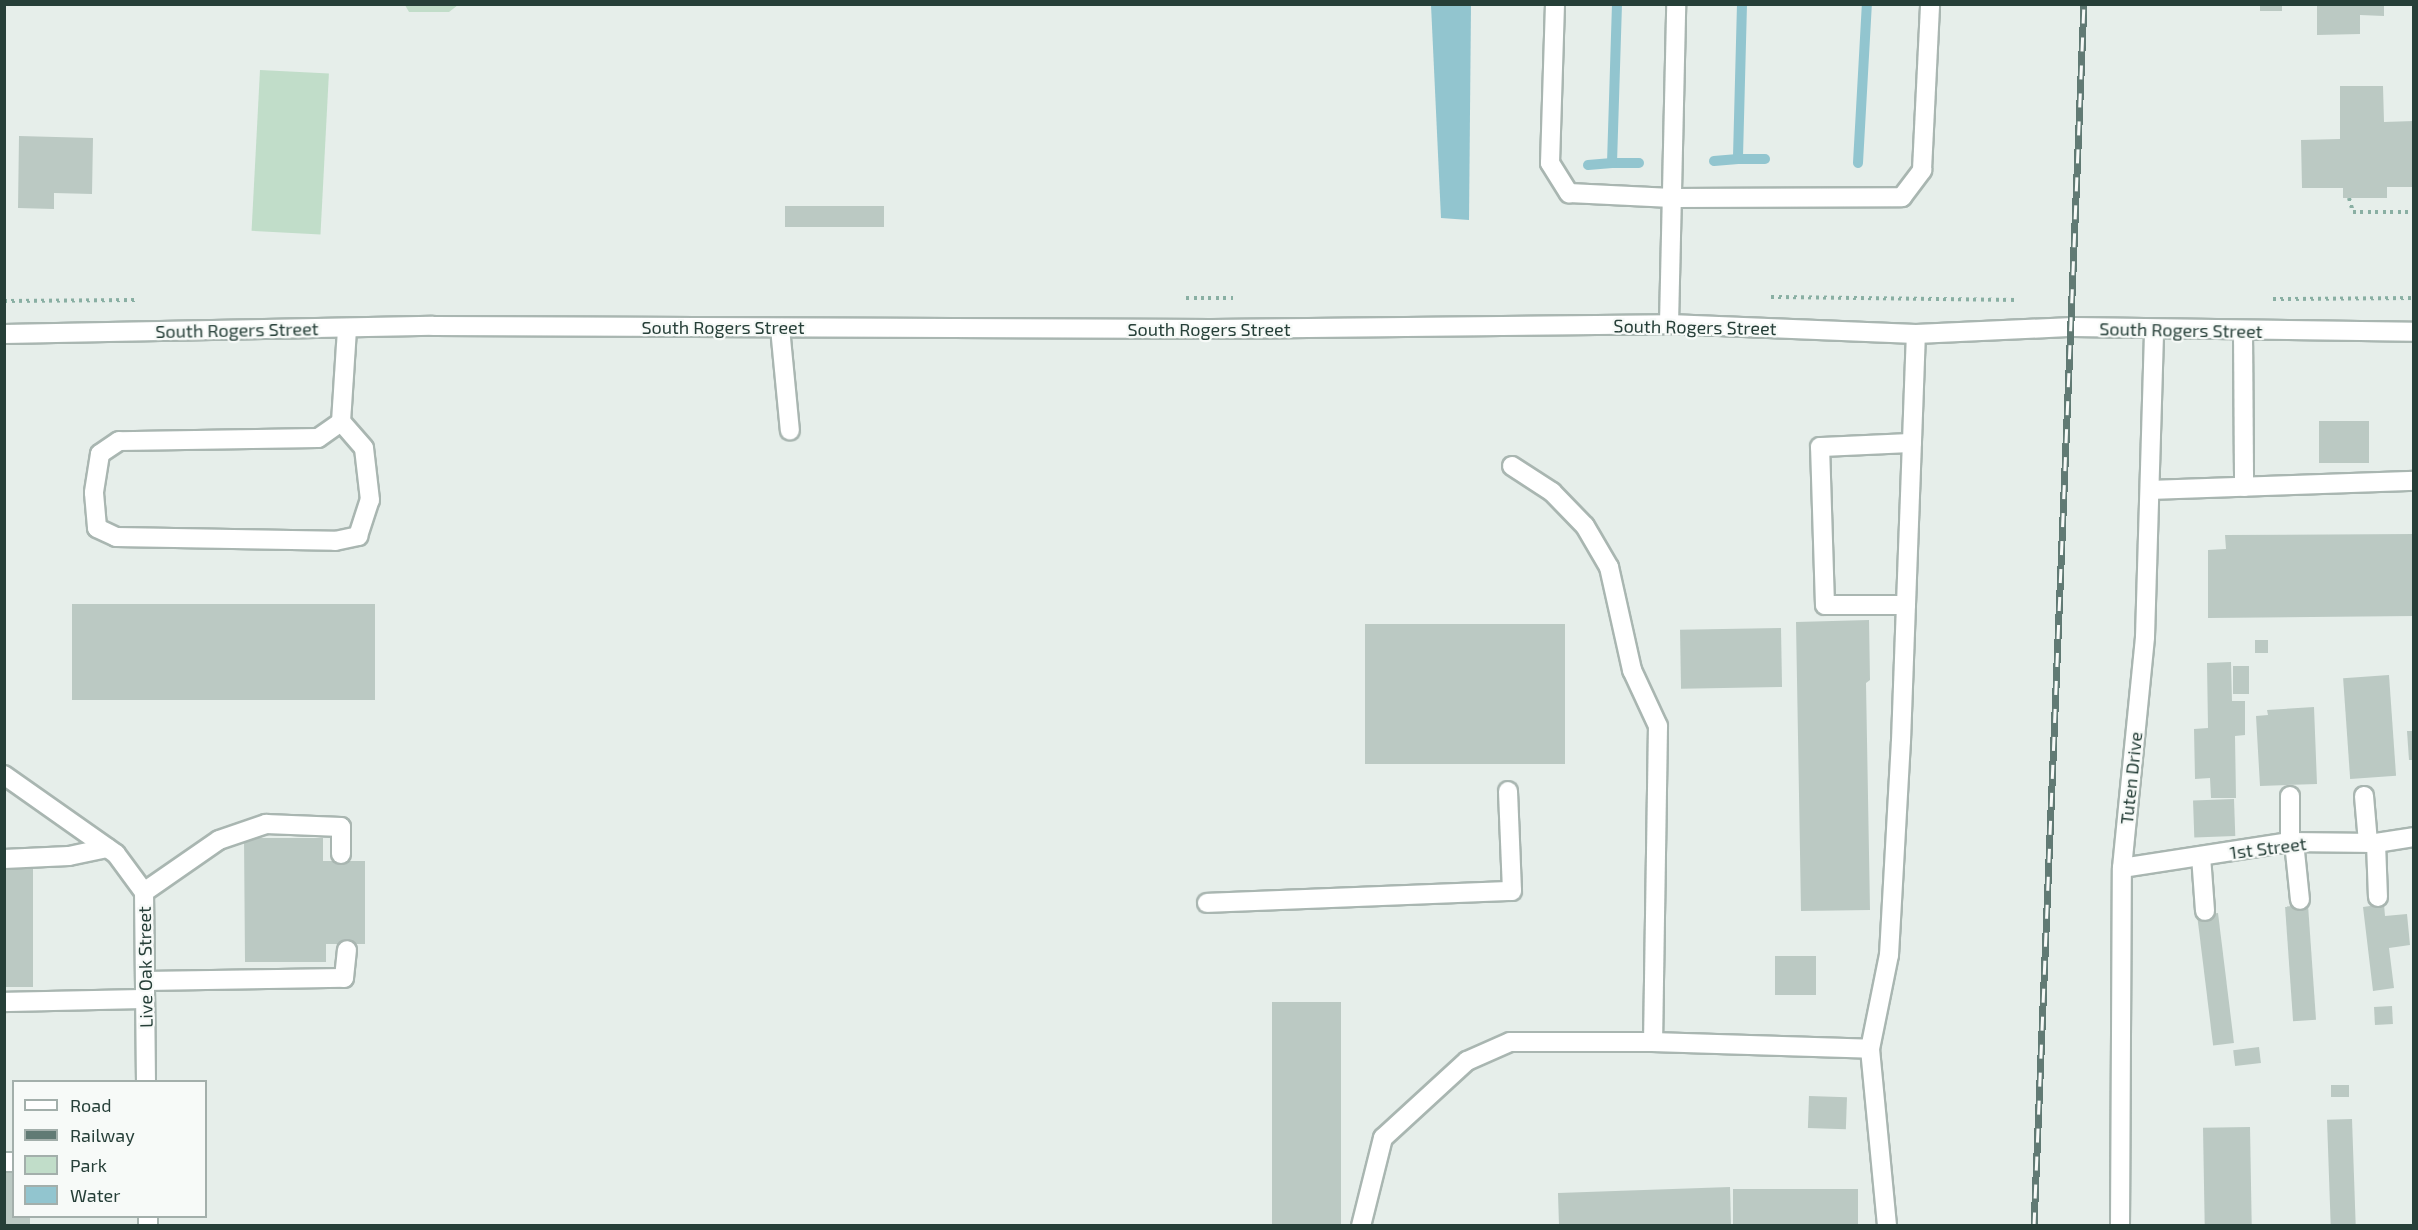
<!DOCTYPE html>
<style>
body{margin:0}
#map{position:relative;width:2418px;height:1230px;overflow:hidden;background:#e6eeea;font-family:"Exo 2",sans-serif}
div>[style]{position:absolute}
.green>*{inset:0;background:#c1ddc9;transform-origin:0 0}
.water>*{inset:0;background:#92c5cf}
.stream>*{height:10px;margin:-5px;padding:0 5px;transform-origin:5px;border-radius:5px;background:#92c5cf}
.building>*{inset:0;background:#bbc9c3;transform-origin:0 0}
.path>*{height:4px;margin-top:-2px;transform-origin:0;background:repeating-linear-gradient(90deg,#89afa3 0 3px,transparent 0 7.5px)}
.roads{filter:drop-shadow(2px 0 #a9b6b1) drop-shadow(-2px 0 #a9b6b1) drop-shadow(0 2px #a9b6b1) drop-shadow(0 -2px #a9b6b1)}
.lane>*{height:18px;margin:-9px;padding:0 9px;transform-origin:9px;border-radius:9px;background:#fff}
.street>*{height:18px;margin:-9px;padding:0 9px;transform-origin:9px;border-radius:9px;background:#fff}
.secondary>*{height:18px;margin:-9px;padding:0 9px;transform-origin:9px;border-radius:9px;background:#fff}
.rail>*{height:7px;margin-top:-3.5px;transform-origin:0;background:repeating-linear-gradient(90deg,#f7faf8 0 14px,#617a74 0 28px);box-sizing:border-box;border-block:2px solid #617a74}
span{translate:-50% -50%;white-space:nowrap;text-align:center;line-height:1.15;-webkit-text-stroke:4.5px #f7faf8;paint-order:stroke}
.street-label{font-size:18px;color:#263f38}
.frame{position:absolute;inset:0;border:6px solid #263f38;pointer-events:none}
.legend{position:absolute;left:12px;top:1080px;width:195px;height:138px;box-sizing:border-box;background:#f7faf8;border:2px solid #a3afab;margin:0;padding:8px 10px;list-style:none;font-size:18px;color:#263f38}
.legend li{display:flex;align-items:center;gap:12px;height:30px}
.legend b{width:30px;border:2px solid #a3afab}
</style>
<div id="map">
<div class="green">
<div style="clip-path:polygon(405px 5px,458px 5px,449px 12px,409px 12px)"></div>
<div style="left:260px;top:70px;width:69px;height:161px;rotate:3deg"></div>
</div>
<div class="water">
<div style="clip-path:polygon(1431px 5px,1471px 5px,1469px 220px,1441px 218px)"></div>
</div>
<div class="stream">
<div style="left:1617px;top:4px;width:159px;rotate:91.8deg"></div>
<div style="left:1612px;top:163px;width:27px"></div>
<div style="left:1742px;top:4px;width:155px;rotate:91.5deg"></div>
<div style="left:1738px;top:159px;width:27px"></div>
<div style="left:1714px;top:161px;width:24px;rotate:-5deg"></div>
<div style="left:1858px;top:163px;width:159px;rotate:-86.8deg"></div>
<div style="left:1588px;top:165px;width:24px;rotate:-5deg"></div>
</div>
<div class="building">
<div style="clip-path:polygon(2317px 4px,2384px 4px,2384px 16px,2360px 15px,2360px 34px,2317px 35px)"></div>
<div style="left:2260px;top:5px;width:22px;height:6px"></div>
<div style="clip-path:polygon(2340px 86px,2383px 86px,2384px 122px,2414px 121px,2414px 187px,2387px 187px,2387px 198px,2343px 198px,2343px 188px,2302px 188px,2301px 140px,2340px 139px)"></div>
<div style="clip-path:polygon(19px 136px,93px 138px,92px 194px,54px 193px,54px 209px,18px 208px)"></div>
<div style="left:785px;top:206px;width:99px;height:21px"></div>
<div style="left:2319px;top:421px;width:50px;height:42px"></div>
<div style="clip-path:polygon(2414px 534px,2414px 616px,2208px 618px,2208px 550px,2226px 549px,2225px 535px)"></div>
<div style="left:72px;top:604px;width:303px;height:96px"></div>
<div style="clip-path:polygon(1869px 620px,1870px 680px,1866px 683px,1870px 910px,1801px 911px,1796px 622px)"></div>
<div style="left:1565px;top:624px;width:140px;height:200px;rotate:90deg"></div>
<div style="left:1781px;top:628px;width:59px;height:101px;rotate:89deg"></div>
<div style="left:2255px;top:640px;width:13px;height:13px"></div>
<div style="clip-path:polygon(2231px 662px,2232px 701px,2245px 701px,2245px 735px,2235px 736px,2236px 798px,2211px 798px,2210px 778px,2195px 779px,2194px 729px,2208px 728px,2207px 663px)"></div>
<div style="left:2233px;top:666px;width:16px;height:28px"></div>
<div style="left:2389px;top:675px;width:101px;height:46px;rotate:86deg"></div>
<div style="clip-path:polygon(2314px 707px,2317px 784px,2260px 786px,2256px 716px,2268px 715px,2267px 710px)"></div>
<div style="clip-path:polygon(2407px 731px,2414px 731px,2414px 760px,2409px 760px)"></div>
<div style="left:2234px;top:799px;width:37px;height:41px;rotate:88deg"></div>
<div style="clip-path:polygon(244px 838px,323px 838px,323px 861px,365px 861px,365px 944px,326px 944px,326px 962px,245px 962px)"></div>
<div style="left:4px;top:862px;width:29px;height:125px"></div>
<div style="clip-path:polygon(2384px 904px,2385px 916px,2407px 914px,2410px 945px,2389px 948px,2394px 988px,2373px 991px,2363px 907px)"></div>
<div style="left:2308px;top:905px;width:115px;height:23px;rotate:86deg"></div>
<div style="left:2218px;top:913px;width:131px;height:21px;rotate:83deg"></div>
<div style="left:1775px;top:956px;width:41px;height:39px"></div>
<div style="left:1272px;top:1002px;width:69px;height:224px"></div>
<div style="left:2392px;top:1006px;width:18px;height:18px;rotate:87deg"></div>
<div style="left:2259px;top:1047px;width:16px;height:26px;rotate:83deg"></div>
<div style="left:2331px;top:1085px;width:18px;height:12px"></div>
<div style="left:1809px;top:1096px;width:38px;height:32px;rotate:2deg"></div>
<div style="left:2352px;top:1119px;width:107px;height:25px;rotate:88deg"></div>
<div style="left:2250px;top:1127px;width:99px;height:47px;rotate:89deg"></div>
<div style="clip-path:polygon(4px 1169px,14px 1169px,14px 1216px,30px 1216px,30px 1226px,4px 1226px)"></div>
<div style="clip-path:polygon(1730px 1187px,1731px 1226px,1559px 1226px,1558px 1193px)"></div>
<div style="left:1733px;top:1189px;width:125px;height:37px"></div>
</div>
<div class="path">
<div style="left:2349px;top:198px;width:15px;rotate:74deg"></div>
<div style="left:2353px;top:212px;width:61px"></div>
<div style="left:1771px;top:297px;width:247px;rotate:0.7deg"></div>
<div style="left:1186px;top:298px;width:47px"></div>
<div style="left:2273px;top:299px;width:141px;rotate:-0.4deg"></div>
<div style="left:4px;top:301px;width:131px;rotate:-0.4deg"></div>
</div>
<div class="roads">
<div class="lane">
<div style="left:1555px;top:4px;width:159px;rotate:91.8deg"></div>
<div style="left:1550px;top:163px;width:36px;rotate:58deg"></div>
<div style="left:1569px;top:193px;width:103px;rotate:2.8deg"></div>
<div style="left:1672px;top:198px;width:230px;rotate:-0.2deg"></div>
<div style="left:1902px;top:197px;width:34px;rotate:-53deg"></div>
<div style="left:1922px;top:170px;width:166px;rotate:-87.2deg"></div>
<div style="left:1669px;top:324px;width:320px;rotate:-88.7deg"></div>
<div style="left:780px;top:328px;width:103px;rotate:84.5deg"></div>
<div style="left:2243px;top:331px;width:156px;rotate:89.6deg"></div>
<div style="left:341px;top:422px;width:28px;rotate:145deg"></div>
<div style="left:318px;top:438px;width:199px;rotate:179.1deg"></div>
<div style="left:119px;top:441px;width:23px;rotate:146deg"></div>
<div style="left:100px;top:454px;width:39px;rotate:99deg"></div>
<div style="left:94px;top:493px;width:35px;rotate:85deg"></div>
<div style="left:97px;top:528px;width:21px;rotate:25deg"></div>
<div style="left:116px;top:537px;width:219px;rotate:1deg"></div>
<div style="left:335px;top:541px;width:24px;rotate:-12deg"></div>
<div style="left:358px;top:536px;width:38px;rotate:-72deg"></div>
<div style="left:370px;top:500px;width:52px;rotate:-96.6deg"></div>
<div style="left:364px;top:448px;width:35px;rotate:-131deg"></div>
<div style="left:341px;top:422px;width:94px;rotate:-86.3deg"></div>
<div style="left:1512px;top:466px;width:48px;rotate:33deg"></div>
<div style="left:1552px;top:492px;width:47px;rotate:45.9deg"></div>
<div style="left:1585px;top:526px;width:48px;rotate:59.7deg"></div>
<div style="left:1609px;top:567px;width:106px;rotate:77.4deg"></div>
<div style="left:1632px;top:670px;width:62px;rotate:65.1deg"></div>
<div style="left:1658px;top:726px;width:316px;rotate:90.9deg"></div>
<div style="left:1653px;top:1042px;width:217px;rotate:1.8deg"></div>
<div style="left:1870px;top:1049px;width:96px;rotate:-78.6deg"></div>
<div style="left:1889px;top:955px;width:214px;rotate:-86.8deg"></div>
<div style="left:1901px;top:741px;width:407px;rotate:-87.9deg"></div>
<div style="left:2151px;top:490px;width:263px;rotate:-2deg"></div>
<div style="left:1906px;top:605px;width:81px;rotate:180deg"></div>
<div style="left:1825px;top:605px;width:158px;rotate:-91.8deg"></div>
<div style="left:1820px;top:447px;width:92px;rotate:-2.5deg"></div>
<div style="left:2364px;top:796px;width:47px;rotate:85.1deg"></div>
<div style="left:2290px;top:842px;width:46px;rotate:-90deg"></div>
<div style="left:2294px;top:842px;width:58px;rotate:84.1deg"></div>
<div style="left:2376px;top:843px;width:54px;rotate:87.9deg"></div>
<div style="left:2201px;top:856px;width:55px;rotate:85.8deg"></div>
<div style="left:4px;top:859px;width:65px;rotate:-2.6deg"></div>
<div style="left:69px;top:856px;width:39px;rotate:-12deg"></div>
<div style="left:144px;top:892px;width:91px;rotate:-34.7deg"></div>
<div style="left:219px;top:840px;width:50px;rotate:-18.8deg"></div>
<div style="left:266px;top:824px;width:75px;rotate:2.3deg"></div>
<div style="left:341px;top:827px;width:27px;rotate:90deg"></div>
<div style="left:1207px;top:903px;width:305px;rotate:-2.3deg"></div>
<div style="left:1512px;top:891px;width:100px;rotate:-92.3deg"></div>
<div style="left:145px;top:981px;width:199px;rotate:-0.9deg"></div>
<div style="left:344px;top:978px;width:28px;rotate:-84deg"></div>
<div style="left:4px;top:1002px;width:141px;rotate:-1.2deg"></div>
<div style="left:1870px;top:1049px;width:178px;rotate:84.5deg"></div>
<div style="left:4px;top:1162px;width:10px"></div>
<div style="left:1361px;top:1226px;width:91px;rotate:-76deg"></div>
<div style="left:1383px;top:1138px;width:114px;rotate:-42.5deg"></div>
<div style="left:1467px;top:1061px;width:47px;rotate:-23.8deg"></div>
<div style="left:1510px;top:1042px;width:143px"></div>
</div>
<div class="street">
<div style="left:4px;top:775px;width:137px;rotate:35.2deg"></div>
<div style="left:116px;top:854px;width:47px;rotate:53.6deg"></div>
<div style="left:144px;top:892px;width:190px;rotate:89.4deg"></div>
<div style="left:2122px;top:868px;width:170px;rotate:-8.8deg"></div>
<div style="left:2290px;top:842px;width:86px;rotate:0.7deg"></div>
<div style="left:2376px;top:843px;width:38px;rotate:-9deg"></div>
<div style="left:148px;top:1216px;width:10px;rotate:90deg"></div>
<div style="left:2120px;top:1226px;width:358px;rotate:-89.7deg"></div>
<div style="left:2122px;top:868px;width:232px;rotate:-84.3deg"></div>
<div style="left:2145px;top:637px;width:306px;rotate:-88.3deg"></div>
</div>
<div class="secondary">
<div style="left:4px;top:334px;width:429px;rotate:-1.1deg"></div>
<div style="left:433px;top:326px;width:779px;rotate:0.22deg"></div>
<div style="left:1212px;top:329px;width:457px;rotate:-0.6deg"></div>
<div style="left:1669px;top:324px;width:247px;rotate:2.3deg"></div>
<div style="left:1916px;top:334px;width:157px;rotate:-2.6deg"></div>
<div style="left:2073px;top:327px;width:341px;rotate:0.8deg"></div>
</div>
</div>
<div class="rail">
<div style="left:2034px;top:1226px;width:1223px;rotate:-87.66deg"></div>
</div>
<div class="street-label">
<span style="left:723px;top:327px">South Rogers Street</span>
<span style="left:1695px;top:327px;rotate:1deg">South Rogers Street</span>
<span style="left:1209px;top:329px">South Rogers Street</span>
<span style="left:237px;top:330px;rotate:-1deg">South Rogers Street</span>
<span style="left:2181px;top:330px;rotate:1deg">South Rogers Street</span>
<span style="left:2131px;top:778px;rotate:-84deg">Tuten Drive</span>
<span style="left:2268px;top:848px;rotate:-7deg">1st Street</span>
<span style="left:145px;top:967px;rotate:-91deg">Live Oak Street</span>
</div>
<div class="frame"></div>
<ul class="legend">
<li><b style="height:8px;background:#fff"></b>Road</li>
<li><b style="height:8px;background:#617a74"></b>Railway</li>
<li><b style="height:16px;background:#c1ddc9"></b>Park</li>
<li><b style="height:16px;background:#92c5cf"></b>Water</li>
</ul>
</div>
